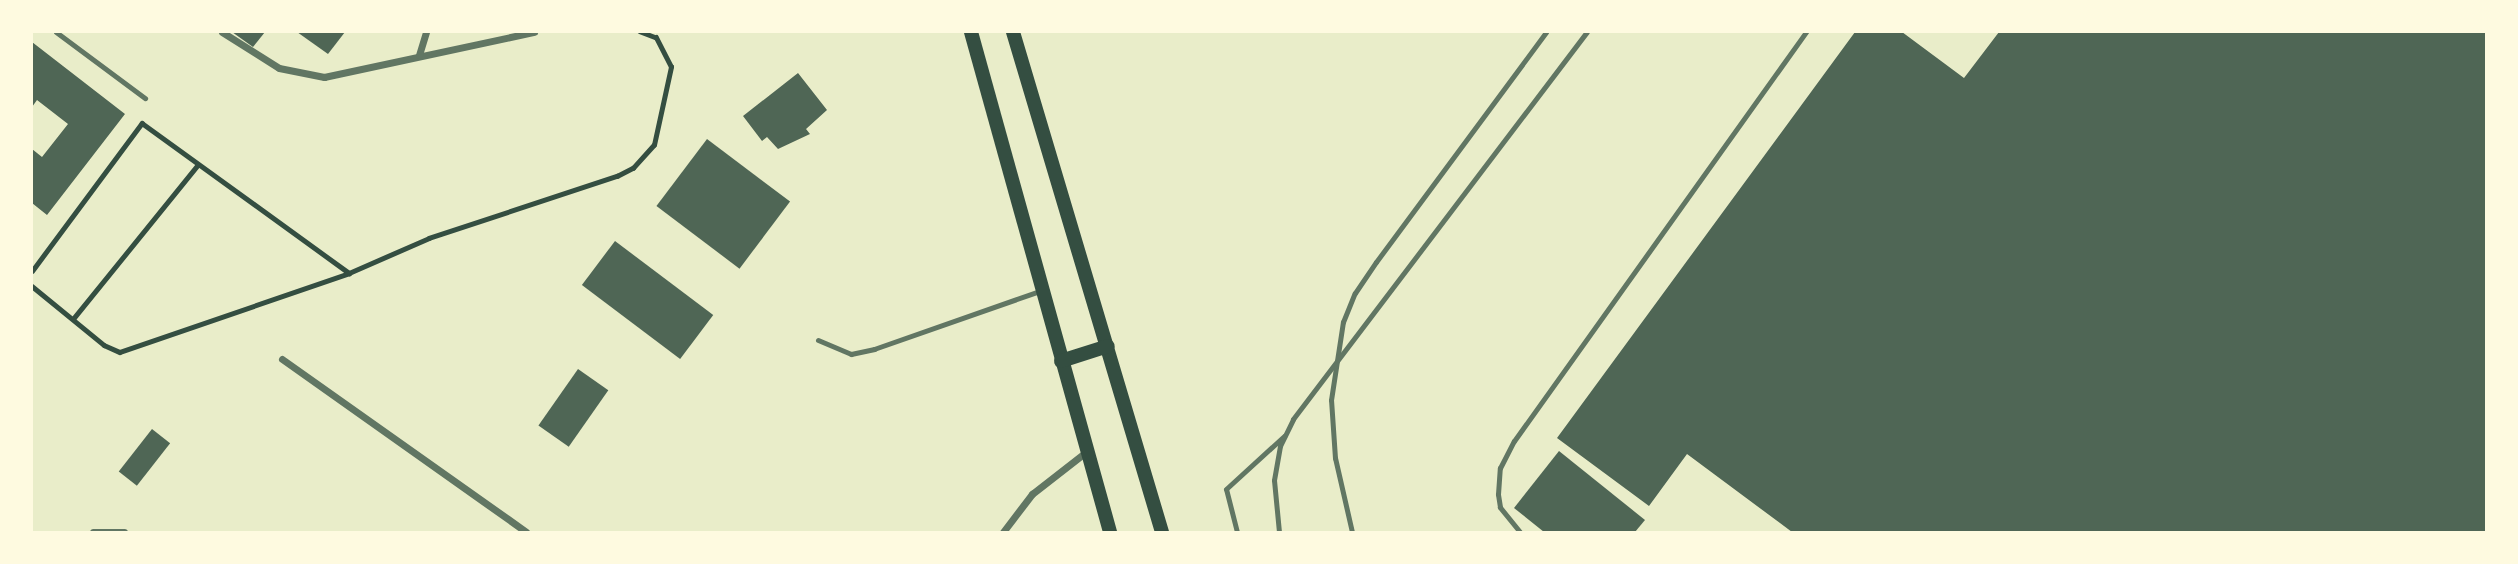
<!DOCTYPE html>
<style>
body{margin:0}
#map{position:relative;width:2518px;height:564px;overflow:hidden;background:#e9edc9;font-family:Ubuntu,sans-serif}
div>[style]{position:absolute}
.building>*{inset:0;background:#4f6655;transform-origin:0 0}
.path>*{height:4.5px;margin:-2.25px;padding:0 2.25px;transform-origin:2.25px;border-radius:2.25px;background:#344e41}
.service>*{height:5px;margin:-2.5px;padding:0 2.5px;transform-origin:2.5px;border-radius:2.5px;background:#617663}
.minor>*{height:7px;margin:-3.5px;padding:0 3.5px;transform-origin:3.5px;border-radius:3.5px;background:#617663}
.secondary>*{height:14px;margin:-7px;padding:0 7px;transform-origin:7px;border-radius:7px;background:#344e41}
span{translate:-50% -50%;white-space:nowrap;text-align:center;line-height:1.15;-webkit-text-stroke:5px #fefae0;paint-order:stroke}
.frame{position:absolute;inset:0;border:33px solid #fefae0;pointer-events:none}
</style>
<div id="map">
<div class="building">
<div style="clip-path:polygon(232px 32px,265px 32px,253px 47px)"></div>
<div style="clip-path:polygon(297px 32px,345px 32px,328px 54px)"></div>
<div style="clip-path:polygon(1855px 32px,1902px 32px,1964px 78px,1999px 32px,2486px 32px,2486px 532px,1792px 532px,1687px 454px,1649px 506px,1557px 438px)"></div>
<div style="clip-path:polygon(32px 42px,125px 114px,47px 215px,32px 203px,32px 149px,42px 157px,68px 124px,37px 100px,32px 107px)"></div>
<div style="clip-path:polygon(798px 73px,827px 110px,806px 129px,810px 134px,778px 149px,767px 137px,762px 141px,743px 116px)"></div>
<div style="left:707px;top:139px;width:104px;height:84px;rotate:37deg"></div>
<div style="left:615px;top:241px;width:123px;height:55px;rotate:37deg"></div>
<div style="left:578px;top:369px;width:37px;height:69px;rotate:35deg"></div>
<div style="left:152px;top:429px;width:23px;height:54px;rotate:38deg"></div>
<div style="clip-path:polygon(1559px 451px,1645px 520px,1635px 532px,1544px 532px,1514px 508px)"></div>
</div>
<div class="path">
<div style="left:32px;top:271px;width:184px;rotate:-53.4deg"></div>
<div style="left:142px;top:123px;width:256px;rotate:35.9deg"></div>
<div style="left:32px;top:286px;width:93px;rotate:39.3deg"></div>
<div style="left:104px;top:345px;width:17px;rotate:24deg"></div>
<div style="left:120px;top:352px;width:242px;rotate:-19deg"></div>
<div style="left:349px;top:273px;width:87px;rotate:-23.6deg"></div>
<div style="left:429px;top:238px;width:198px;rotate:-18.3deg"></div>
<div style="left:617px;top:176px;width:18px;rotate:-27deg"></div>
<div style="left:633px;top:168px;width:31px;rotate:-48deg"></div>
<div style="left:654px;top:145px;width:80px;rotate:-77.7deg"></div>
<div style="left:671px;top:67px;width:33px;rotate:-117deg"></div>
<div style="left:656px;top:38px;width:17px;rotate:-159deg"></div>
<div style="left:73px;top:319px;width:197px;rotate:-51deg"></div>
</div>
<div class="service">
<div style="left:56px;top:32px;width:111px;rotate:36.6deg"></div>
<div style="left:818px;top:340px;width:36px;rotate:23deg"></div>
<div style="left:851px;top:354px;width:24px;rotate:-12deg"></div>
<div style="left:874px;top:349px;width:176px;rotate:-19.3deg"></div>
<div style="left:1237px;top:532px;width:44px;rotate:-104.3deg"></div>
<div style="left:1226px;top:489px;width:79px;rotate:-42.4deg"></div>
<div style="left:1279px;top:532px;width:52px;rotate:-95.5deg"></div>
<div style="left:1274px;top:480px;width:35px;rotate:-80deg"></div>
<div style="left:1280px;top:446px;width:30px;rotate:-64deg"></div>
<div style="left:1293px;top:419px;width:486px;rotate:-52.8deg"></div>
<div style="left:1352px;top:532px;width:76px;rotate:-102.9deg"></div>
<div style="left:1335px;top:458px;width:58px;rotate:-93.9deg"></div>
<div style="left:1331px;top:400px;width:79px;rotate:-81.3deg"></div>
<div style="left:1343px;top:322px;width:31px;rotate:-68deg"></div>
<div style="left:1355px;top:293px;width:37px;rotate:-56deg"></div>
<div style="left:1376px;top:262px;width:286px;rotate:-53.5deg"></div>
<div style="left:1520px;top:532px;width:32px;rotate:-129deg"></div>
<div style="left:1500px;top:507px;width:13px;rotate:-99deg"></div>
<div style="left:1498px;top:494px;width:26px;rotate:-86deg"></div>
<div style="left:1500px;top:468px;width:30px;rotate:-63deg"></div>
<div style="left:1514px;top:441px;width:503px;rotate:-54.48deg"></div>
</div>
<div class="minor">
<div style="left:222px;top:32px;width:67px;rotate:32.3deg"></div>
<div style="left:279px;top:68px;width:46px;rotate:11.3deg"></div>
<div style="left:324px;top:77px;width:215px;rotate:-12.1deg"></div>
<div style="left:419px;top:55px;width:24px;rotate:-73deg"></div>
<div style="left:282px;top:359px;width:299px;rotate:35.3deg"></div>
<div style="left:93px;top:532px;width:31px"></div>
<div style="left:1003px;top:532px;width:48px;rotate:-52.7deg"></div>
<div style="left:1032px;top:494px;width:70px;rotate:-38deg"></div>
</div>
<div class="secondary">
<div style="left:971px;top:32px;width:519px;rotate:74.46deg"></div>
<div style="left:1013px;top:32px;width:522px;rotate:73.41deg"></div>
<div style="left:1061px;top:361px;width:49px;rotate:-17.7deg"></div>
</div>
<div class="frame"></div>
</div>
